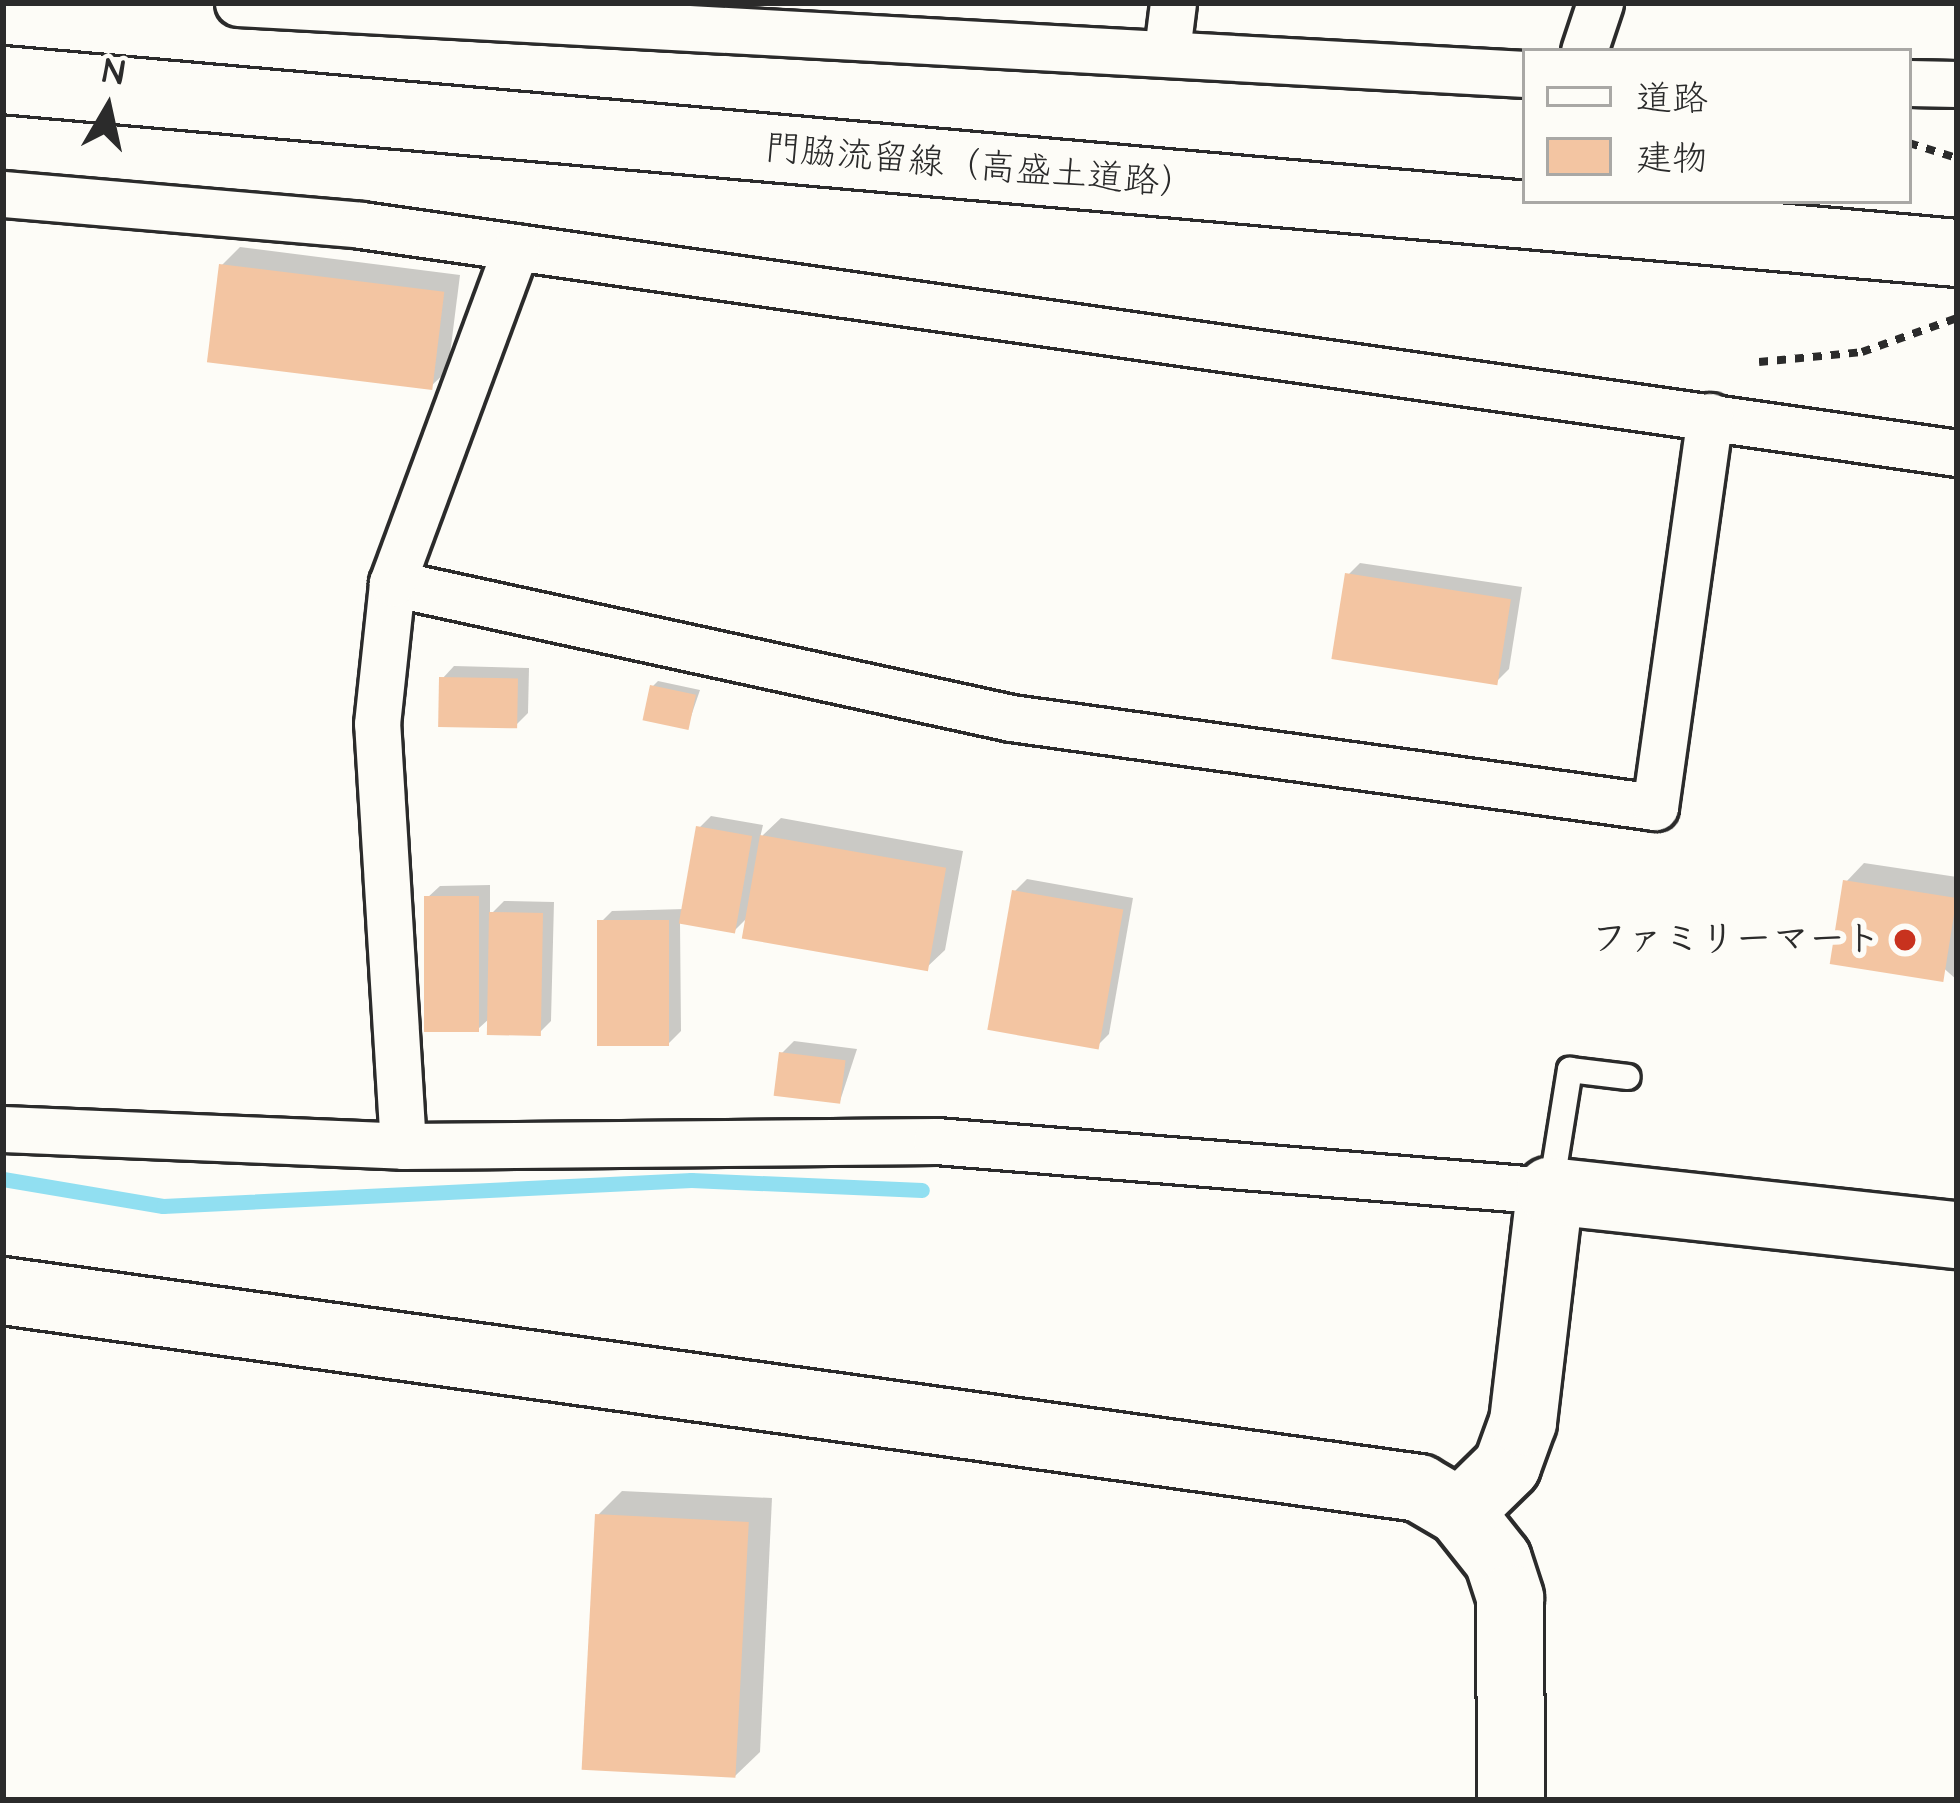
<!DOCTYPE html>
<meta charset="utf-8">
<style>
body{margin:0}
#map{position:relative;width:1960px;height:1803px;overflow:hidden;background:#fdfcf7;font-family:"Architects Daughter","Klee One",sans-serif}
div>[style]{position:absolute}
.shadow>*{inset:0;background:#0003}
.stream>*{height:15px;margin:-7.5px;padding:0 7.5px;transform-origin:7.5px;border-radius:7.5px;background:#91dff1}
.building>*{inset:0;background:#f3c5a2;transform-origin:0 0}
.path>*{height:8px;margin-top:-4px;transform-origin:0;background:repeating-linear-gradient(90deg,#2b2b2b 0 9px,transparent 0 18px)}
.roads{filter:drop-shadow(3px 0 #2b2b2b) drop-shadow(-3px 0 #2b2b2b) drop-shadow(0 3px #2b2b2b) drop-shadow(0 -3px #2b2b2b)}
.lane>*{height:24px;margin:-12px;padding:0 12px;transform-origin:12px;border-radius:12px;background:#fdfcf7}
.street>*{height:45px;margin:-22.5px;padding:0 22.5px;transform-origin:22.5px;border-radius:22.5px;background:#fdfcf7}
.secondary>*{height:66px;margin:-33px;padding:0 33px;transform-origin:33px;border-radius:33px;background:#fdfcf7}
.dots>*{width:33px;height:33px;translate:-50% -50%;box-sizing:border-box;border:6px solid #fdfcf7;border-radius:50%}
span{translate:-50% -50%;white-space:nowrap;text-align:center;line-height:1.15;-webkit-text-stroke:12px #fdfcf7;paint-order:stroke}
.street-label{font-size:36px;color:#2b2b2b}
.poi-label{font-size:36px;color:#2b2b2b;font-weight:700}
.right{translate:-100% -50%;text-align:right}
.frame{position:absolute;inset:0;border:6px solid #2b2b2b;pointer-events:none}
.legend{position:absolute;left:1522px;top:48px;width:390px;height:156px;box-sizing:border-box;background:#fdfcf7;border:3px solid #a9a8a5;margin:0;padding:15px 21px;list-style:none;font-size:36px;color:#2b2b2b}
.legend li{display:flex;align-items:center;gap:24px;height:60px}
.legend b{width:60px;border:3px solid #a9a8a5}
.north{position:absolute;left:48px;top:48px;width:120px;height:120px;-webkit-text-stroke:9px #fdfcf7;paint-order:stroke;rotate:9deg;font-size:33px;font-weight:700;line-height:48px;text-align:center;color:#2b2b2b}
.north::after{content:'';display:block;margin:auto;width:42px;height:54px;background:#2b2b2b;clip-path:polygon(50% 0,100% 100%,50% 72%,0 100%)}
</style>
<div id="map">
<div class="shadow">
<div style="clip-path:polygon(240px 247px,460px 275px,448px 370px,429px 388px,222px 265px)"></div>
<div style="clip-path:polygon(1360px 563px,1522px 587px,1509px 669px,1497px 681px,1348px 575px)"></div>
<div style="clip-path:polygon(454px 666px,529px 668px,528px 713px,516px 725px,442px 679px)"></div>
<div style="clip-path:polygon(658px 681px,700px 690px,687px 728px,653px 686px)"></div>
<div style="clip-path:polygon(711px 816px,763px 825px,760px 838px,781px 818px,963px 851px,945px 950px,926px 968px,748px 917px,735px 930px,680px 921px,681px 1031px,669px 1043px,600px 923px,612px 911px,685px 909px,699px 828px)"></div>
<div style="clip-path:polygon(1864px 863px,1957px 877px,1957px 980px,1846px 882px)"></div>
<div style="clip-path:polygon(1027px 879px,1133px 898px,1109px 1034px,1097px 1046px,1015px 891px)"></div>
<div style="clip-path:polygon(490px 885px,490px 915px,504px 901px,554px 902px,551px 1021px,539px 1033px,490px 1018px,478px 1029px,427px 898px,440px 886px)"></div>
<div style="clip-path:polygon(794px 1041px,857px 1049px,840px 1101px,782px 1053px)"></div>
<div style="clip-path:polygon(622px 1491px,772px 1498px,760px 1752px,735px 1776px,598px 1515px)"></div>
</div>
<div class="stream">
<div style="left:3px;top:1179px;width:162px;rotate:9.6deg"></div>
<div style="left:163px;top:1206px;width:529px;rotate:-2.82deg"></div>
<div style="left:691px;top:1180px;width:231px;rotate:2.5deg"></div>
</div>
<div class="building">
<div style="left:219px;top:264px;width:227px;height:99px;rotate:7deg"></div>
<div style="left:1345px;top:573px;width:168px;height:87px;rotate:9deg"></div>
<div style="left:439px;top:677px;width:79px;height:50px;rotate:1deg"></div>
<div style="left:650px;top:685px;width:47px;height:36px;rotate:12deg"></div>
<div style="left:696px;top:826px;width:57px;height:99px;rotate:10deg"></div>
<div style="left:760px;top:835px;width:189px;height:105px;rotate:10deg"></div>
<div style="left:1843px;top:880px;width:115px;height:85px;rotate:9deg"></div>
<div style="left:1012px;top:890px;width:113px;height:142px;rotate:10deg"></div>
<div style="left:479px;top:896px;width:136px;height:55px;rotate:90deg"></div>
<div style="left:489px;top:912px;width:54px;height:123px;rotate:1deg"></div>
<div style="left:669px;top:920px;width:126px;height:72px;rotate:90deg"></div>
<div style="left:779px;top:1052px;width:67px;height:44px;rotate:7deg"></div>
<div style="left:595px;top:1514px;width:154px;height:256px;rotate:3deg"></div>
</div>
<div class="path">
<div style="left:1909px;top:143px;width:50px;rotate:17.4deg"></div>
<div style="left:1759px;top:362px;width:103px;rotate:-5.5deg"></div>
<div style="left:1862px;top:352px;width:101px;rotate:-19.7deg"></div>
</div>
<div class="roads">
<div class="lane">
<div style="left:1551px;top:1188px;width:120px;rotate:-80.9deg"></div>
<div style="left:1570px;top:1070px;width:58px;rotate:6.9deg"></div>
</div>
<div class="street">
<div style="left:238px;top:3px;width:1289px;rotate:3.16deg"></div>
<div style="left:1167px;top:51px;width:48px;rotate:-82.9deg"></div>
<div style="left:1584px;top:51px;width:51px;rotate:-71.6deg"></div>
<div style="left:1909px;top:83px;width:48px;rotate:1.2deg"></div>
<div style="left:3px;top:194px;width:359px;rotate:4.9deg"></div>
<div style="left:361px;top:225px;width:1612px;rotate:8.13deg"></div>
<div style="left:392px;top:583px;width:634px;rotate:12.3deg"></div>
<div style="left:1011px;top:718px;width:650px;rotate:7.87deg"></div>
<div style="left:1655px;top:807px;width:395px;rotate:-82deg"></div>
<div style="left:3px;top:1129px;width:400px;rotate:2.4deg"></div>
<div style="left:403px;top:1146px;width:533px;rotate:-0.54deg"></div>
<div style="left:936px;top:1141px;width:616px;rotate:4.66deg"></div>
<div style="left:403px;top:1146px;width:423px;rotate:-93.5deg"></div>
<div style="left:377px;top:724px;width:142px;rotate:-83.9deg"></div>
<div style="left:392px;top:583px;width:358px;rotate:-69.7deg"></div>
</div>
<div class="secondary">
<div style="left:3px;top:80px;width:1962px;rotate:5.06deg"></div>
<div style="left:3px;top:1291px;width:1430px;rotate:7.92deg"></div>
<div style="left:1419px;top:1488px;width:48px;rotate:30.3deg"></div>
<div style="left:1460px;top:1512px;width:61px;rotate:51.6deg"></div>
<div style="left:1498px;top:1560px;width:40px;rotate:72deg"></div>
<div style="left:1510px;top:1598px;width:202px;rotate:89.7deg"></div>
<div style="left:1460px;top:1512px;width:66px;rotate:-44.4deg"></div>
<div style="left:1507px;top:1466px;width:47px;rotate:-70deg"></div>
<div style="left:1523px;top:1422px;width:233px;rotate:-83.3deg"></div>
<div style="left:1550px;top:1191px;width:409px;rotate:6.2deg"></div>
</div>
</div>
<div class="dots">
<div style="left:1905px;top:940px;background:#c8321e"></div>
</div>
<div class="street-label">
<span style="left:980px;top:167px;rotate:5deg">門脇流留線（高盛土道路）</span>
</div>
<div class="poi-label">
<span class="right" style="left:1881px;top:940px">ファミリーマート</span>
</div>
<div class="frame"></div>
<ul class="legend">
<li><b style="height:15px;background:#fdfcf7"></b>道路</li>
<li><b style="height:33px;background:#f3c5a2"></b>建物</li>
</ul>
<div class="north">N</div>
</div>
